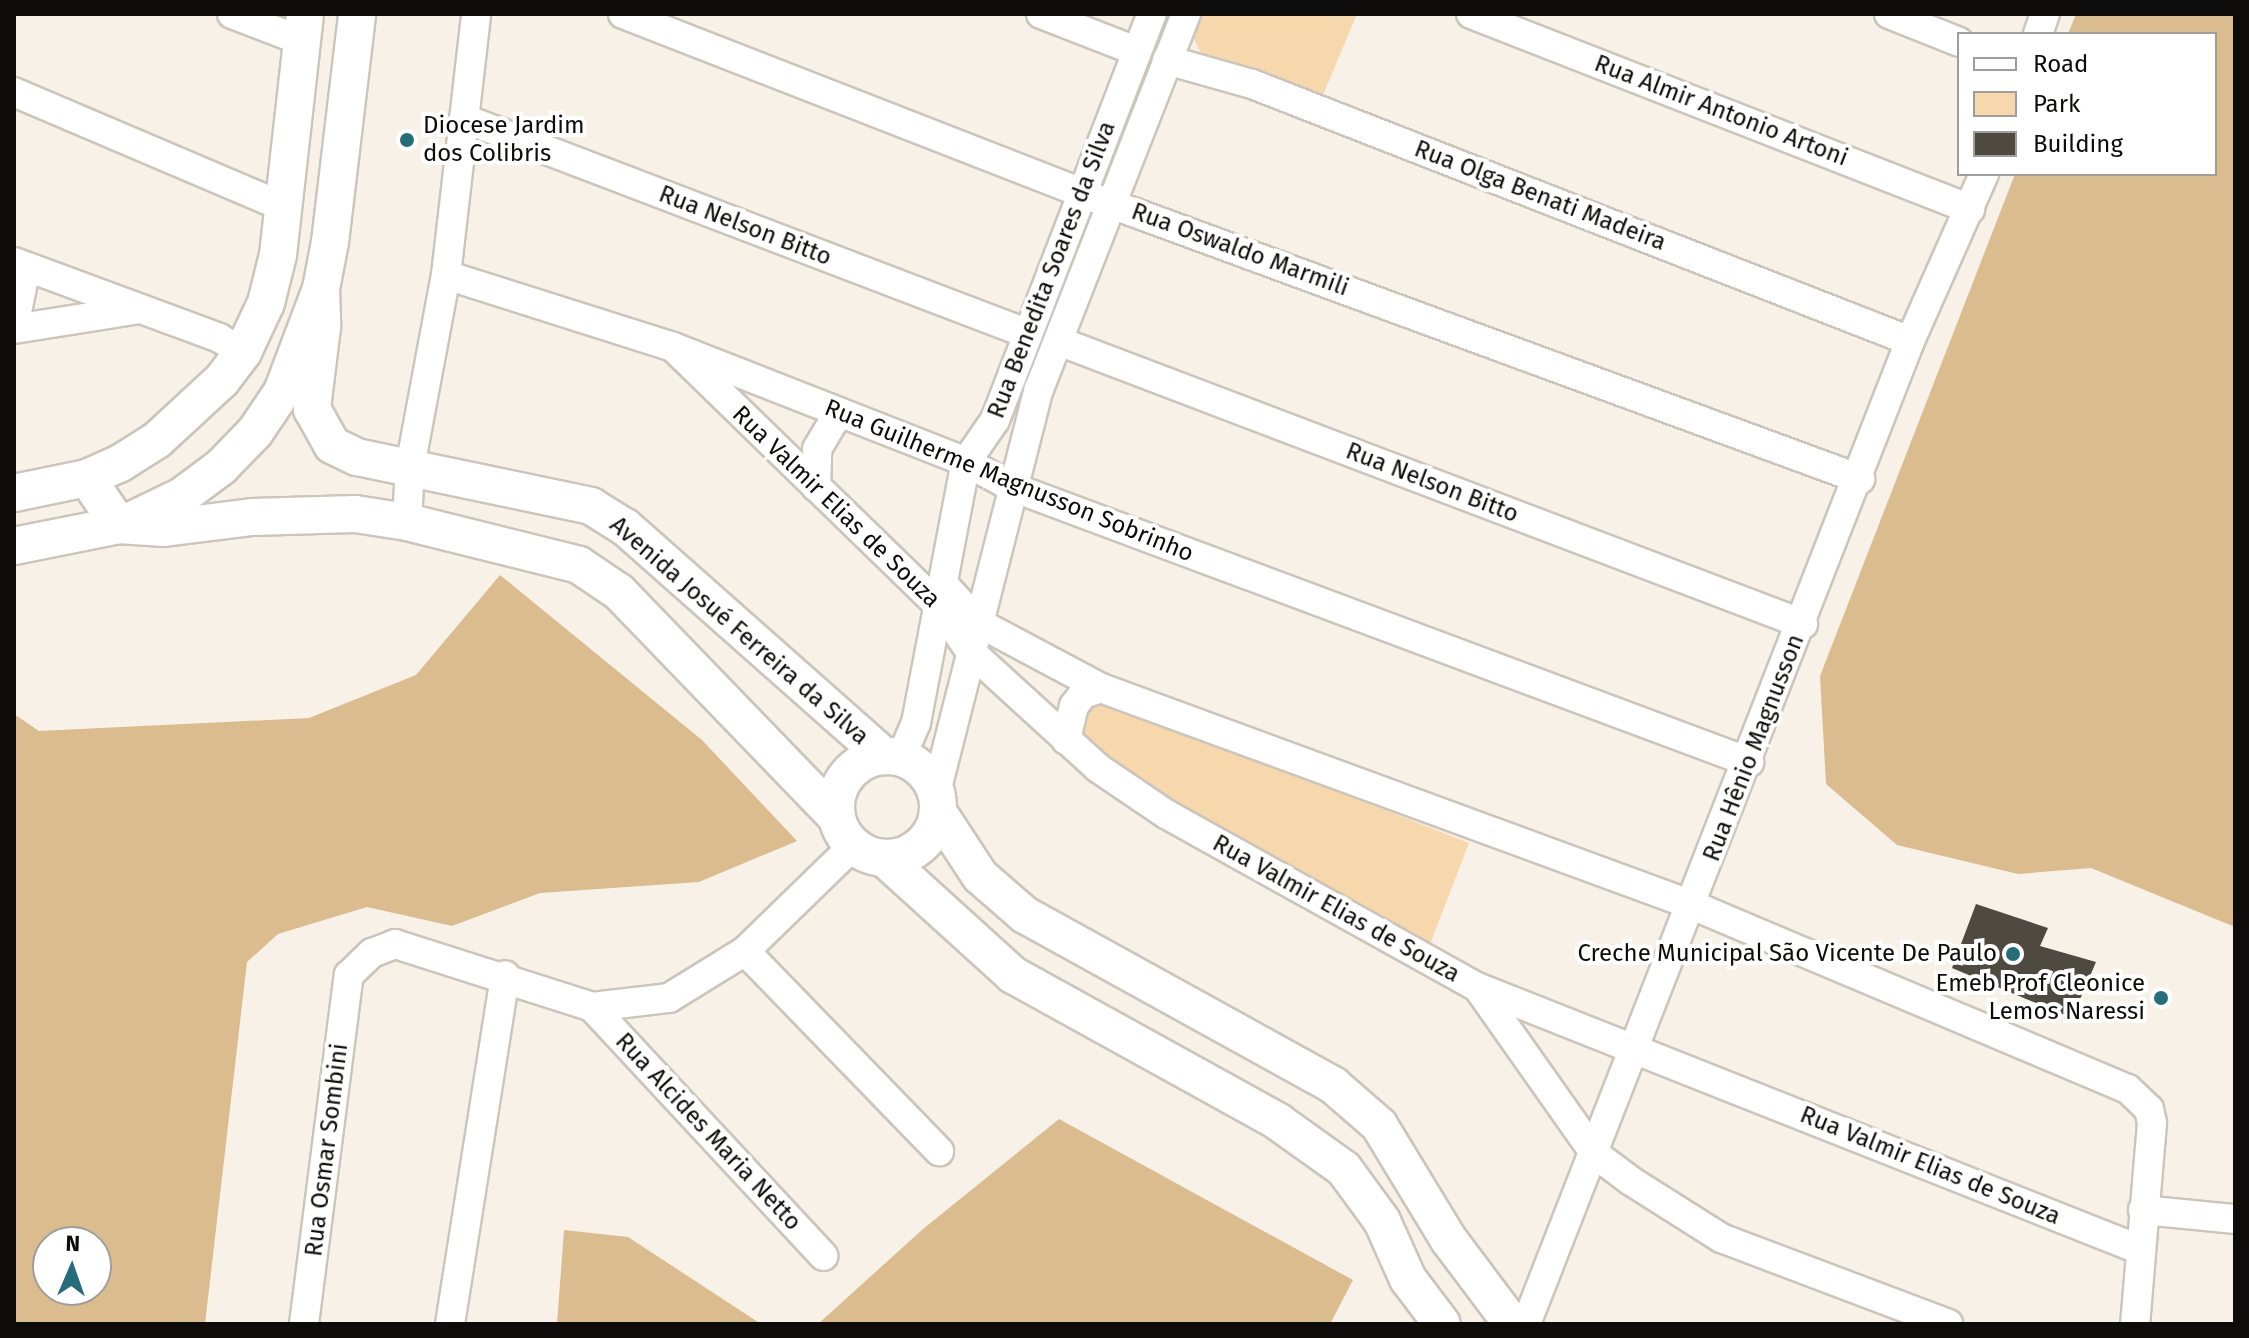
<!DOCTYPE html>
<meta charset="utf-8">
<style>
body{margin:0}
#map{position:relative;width:2249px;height:1338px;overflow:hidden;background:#f7f1e8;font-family:"Fira Sans",sans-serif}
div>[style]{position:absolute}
.green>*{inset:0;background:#f6d8ac}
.forest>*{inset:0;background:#dabc8f}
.building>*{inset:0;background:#4e4941}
.roads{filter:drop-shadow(2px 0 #cbc5bc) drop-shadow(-2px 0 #cbc5bc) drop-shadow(0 2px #cbc5bc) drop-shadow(0 -2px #cbc5bc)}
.minor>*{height:28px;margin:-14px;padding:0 14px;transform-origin:14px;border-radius:14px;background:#fff}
.major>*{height:36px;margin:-18px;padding:0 18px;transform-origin:18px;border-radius:18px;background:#fff}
.major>.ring{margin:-18px;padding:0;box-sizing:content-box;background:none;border:36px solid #fff;border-radius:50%}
.dots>*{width:22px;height:22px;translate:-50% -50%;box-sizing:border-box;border:4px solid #fff;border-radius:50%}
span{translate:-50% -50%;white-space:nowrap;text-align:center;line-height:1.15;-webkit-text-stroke:8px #fff;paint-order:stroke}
.street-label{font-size:24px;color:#0e0c0a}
.poi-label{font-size:24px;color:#0e0c0a}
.left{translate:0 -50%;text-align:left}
.right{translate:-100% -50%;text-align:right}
.frame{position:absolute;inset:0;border:16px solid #0e0c0a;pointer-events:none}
.legend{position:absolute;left:1957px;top:32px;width:260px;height:144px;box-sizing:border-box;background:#fff;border:2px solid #9f9e9d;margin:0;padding:10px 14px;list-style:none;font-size:24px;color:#0e0c0a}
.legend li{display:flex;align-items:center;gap:16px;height:40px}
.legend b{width:40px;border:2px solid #9f9e9d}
.north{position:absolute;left:32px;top:1226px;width:80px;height:80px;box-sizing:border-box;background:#fff;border:2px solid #9f9e9d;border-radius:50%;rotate:2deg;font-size:22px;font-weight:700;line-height:32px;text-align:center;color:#0e0c0a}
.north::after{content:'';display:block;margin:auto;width:28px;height:36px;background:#266d7a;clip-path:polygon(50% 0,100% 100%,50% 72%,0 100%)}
</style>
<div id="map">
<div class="green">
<div style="clip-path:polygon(1198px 14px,1357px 14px,1320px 102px,1204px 59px,1193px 37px)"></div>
<div style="clip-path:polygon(1104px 700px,1469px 843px,1429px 947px,1157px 802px,1080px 731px,1079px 710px)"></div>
</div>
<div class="forest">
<div style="clip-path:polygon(2076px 14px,2235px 14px,2235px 927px,2091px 868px,2018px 874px,1897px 845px,1826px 784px,1820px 676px,2015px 174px,2215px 174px,2215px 34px,2068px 34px)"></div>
<div style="clip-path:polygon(evenodd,500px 575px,702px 740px,797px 841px,699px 882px,540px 893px,452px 926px,367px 907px,278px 934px,247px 962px,205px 1324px,14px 1324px,14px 714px,39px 731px,309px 718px,416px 675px,500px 575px,48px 1242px,96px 1242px,96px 1290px,48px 1290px,48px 1242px)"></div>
<div style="clip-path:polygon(1059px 1119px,1353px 1280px,1330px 1324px,818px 1324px,923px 1229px)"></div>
<div style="clip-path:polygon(564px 1230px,628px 1237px,761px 1324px,557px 1324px)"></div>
</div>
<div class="building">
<div style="clip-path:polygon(1976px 904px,2048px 928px,2040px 946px,2096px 962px,2072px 1018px,1952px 968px)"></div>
</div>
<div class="roads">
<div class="minor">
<div style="left:232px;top:14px;width:75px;rotate:21.1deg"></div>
<div style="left:623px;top:14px;width:495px;rotate:21.3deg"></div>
<div style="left:1084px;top:194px;width:827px;rotate:20.17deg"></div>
<div style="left:1041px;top:14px;width:102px;rotate:21.3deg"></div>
<div style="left:1471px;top:14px;width:536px;rotate:21.34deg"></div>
<div style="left:1889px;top:14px;width:75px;rotate:21.8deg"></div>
<div style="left:2038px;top:34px;width:21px;rotate:-71deg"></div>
<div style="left:1167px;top:60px;width:88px;rotate:15.8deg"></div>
<div style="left:1252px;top:84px;width:706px;rotate:21.33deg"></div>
<div style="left:14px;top:92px;width:293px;rotate:23.1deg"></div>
<div style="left:465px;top:119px;width:600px;rotate:20.88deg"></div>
<div style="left:14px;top:262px;width:219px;rotate:20.3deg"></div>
<div style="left:219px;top:338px;width:28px;rotate:30deg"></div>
<div style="left:446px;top:275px;width:238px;rotate:17.6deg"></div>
<div style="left:673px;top:347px;width:315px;rotate:21.4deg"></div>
<div style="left:966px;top:462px;width:52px;rotate:28.5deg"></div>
<div style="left:1012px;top:487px;width:787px;rotate:20.46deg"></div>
<div style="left:14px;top:327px;width:61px;rotate:-78.7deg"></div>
<div style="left:14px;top:329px;width:128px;rotate:-9deg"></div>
<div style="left:1061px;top:342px;width:794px;rotate:20.81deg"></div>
<div style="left:673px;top:347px;width:373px;rotate:44.2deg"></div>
<div style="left:940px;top:607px;width:53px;rotate:55.7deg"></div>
<div style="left:970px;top:651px;width:173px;rotate:42.4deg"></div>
<div style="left:1098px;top:768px;width:82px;rotate:34.1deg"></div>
<div style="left:1166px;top:814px;width:356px;rotate:29.1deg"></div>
<div style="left:1477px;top:987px;width:714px;rotate:21.61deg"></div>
<div style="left:816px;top:487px;width:38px;rotate:-88deg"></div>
<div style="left:817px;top:449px;width:43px;rotate:-59.3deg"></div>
<div style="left:407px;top:522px;width:55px;rotate:-86.9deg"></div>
<div style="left:410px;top:467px;width:195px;rotate:-79.4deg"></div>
<div style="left:446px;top:275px;width:263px;rotate:-83.4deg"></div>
<div style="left:944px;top:585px;width:52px;rotate:47.4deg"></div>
<div style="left:979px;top:623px;width:138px;rotate:28deg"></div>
<div style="left:1101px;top:688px;width:630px;rotate:20.16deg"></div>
<div style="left:1692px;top:905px;width:473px;rotate:22.9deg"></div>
<div style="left:2128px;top:1089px;width:29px;rotate:44deg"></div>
<div style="left:2149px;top:1109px;width:14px;rotate:78deg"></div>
<div style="left:2152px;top:1123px;width:202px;rotate:94.8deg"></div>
<div style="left:1066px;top:740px;width:35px;rotate:-77deg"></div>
<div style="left:1074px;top:706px;width:15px;rotate:-53deg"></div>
<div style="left:1083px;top:694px;width:19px;rotate:-18deg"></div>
<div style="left:901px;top:758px;width:38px;rotate:-67deg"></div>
<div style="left:916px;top:723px;width:266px;rotate:-79.2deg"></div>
<div style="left:966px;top:462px;width:51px;rotate:-55.4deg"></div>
<div style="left:995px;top:420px;width:435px;rotate:-68.9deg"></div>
<div style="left:936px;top:792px;width:416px;rotate:-75.7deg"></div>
<div style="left:1039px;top:389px;width:403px;rotate:-68.6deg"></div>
<div style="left:745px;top:951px;width:279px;rotate:45.9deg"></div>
<div style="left:1478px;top:988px;width:203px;rotate:54.8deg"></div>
<div style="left:1595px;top:1154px;width:45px;rotate:36.9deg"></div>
<div style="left:1631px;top:1181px;width:107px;rotate:32.3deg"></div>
<div style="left:1721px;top:1238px;width:243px;rotate:20.7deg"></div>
<div style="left:592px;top:1007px;width:340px;rotate:47.1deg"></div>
<div style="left:2143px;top:1210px;width:92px;rotate:5.6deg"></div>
<div style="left:304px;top:1324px;width:352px;rotate:-82.7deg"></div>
<div style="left:349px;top:975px;width:32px;rotate:-44deg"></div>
<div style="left:372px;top:953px;width:25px;rotate:-21deg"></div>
<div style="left:395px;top:944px;width:207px;rotate:17.7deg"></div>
<div style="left:592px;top:1007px;width:78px;rotate:-6.7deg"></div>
<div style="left:669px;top:998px;width:89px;rotate:-31.7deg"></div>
<div style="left:745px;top:951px;width:151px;rotate:-44.2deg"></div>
<div style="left:450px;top:1324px;width:353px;rotate:-81deg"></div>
<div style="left:1526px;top:1324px;width:1055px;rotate:-68.66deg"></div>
<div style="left:1910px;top:341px;width:183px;rotate:-66.1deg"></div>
</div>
<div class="major">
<div style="left:321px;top:289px;width:38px;rotate:88deg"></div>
<div style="left:322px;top:327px;width:83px;rotate:97deg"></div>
<div style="left:312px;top:409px;width:41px;rotate:60.9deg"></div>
<div style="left:332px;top:445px;width:28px;rotate:26deg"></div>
<div style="left:357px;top:457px;width:239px;rotate:11.8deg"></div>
<div style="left:591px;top:506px;width:40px;rotate:32deg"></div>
<div style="left:625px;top:527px;width:346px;rotate:41.5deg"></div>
<div style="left:87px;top:478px;width:57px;rotate:55.8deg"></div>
<div style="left:119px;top:525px;width:45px;rotate:3.8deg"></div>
<div style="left:164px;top:528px;width:89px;rotate:-7.1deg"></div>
<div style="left:252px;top:517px;width:103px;rotate:-1.7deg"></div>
<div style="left:355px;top:514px;width:53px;rotate:8.7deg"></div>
<div style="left:407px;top:522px;width:177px;rotate:14deg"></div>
<div style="left:579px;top:565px;width:48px;rotate:34deg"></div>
<div style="left:619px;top:592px;width:313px;rotate:46deg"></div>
<div style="left:14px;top:493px;width:75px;rotate:-11.6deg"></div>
<div style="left:87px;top:478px;width:35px;rotate:-24deg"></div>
<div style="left:119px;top:464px;width:45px;rotate:-32.3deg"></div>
<div style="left:157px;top:440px;width:88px;rotate:-42.7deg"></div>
<div style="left:222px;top:380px;width:35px;rotate:-53deg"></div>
<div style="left:243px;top:352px;width:54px;rotate:-64.9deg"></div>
<div style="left:266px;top:303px;width:49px;rotate:-76deg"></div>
<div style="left:278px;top:255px;width:243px;rotate:-83.6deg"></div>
<div style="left:14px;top:546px;width:112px;rotate:-11.3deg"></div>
<div style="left:124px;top:524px;width:64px;rotate:-25.8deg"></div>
<div style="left:182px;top:496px;width:49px;rotate:-36.6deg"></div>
<div style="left:221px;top:467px;width:49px;rotate:-45.8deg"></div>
<div style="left:255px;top:432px;width:48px;rotate:-56deg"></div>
<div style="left:282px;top:392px;width:110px;rotate:-69.3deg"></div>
<div style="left:321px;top:289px;width:48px;rotate:-79.2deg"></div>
<div style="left:330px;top:242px;width:230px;rotate:-83.2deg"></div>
<div class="ring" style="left:836px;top:756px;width:66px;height:66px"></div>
<div style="left:938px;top:812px;width:77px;rotate:56.7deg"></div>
<div style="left:980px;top:876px;width:60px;rotate:40.9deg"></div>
<div style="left:1025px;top:915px;width:352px;rotate:28.9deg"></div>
<div style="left:1333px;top:1085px;width:61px;rotate:41deg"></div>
<div style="left:1379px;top:1125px;width:135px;rotate:58.7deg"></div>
<div style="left:1449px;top:1240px;width:105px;rotate:53.1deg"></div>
<div style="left:884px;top:858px;width:174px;rotate:42.2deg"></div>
<div style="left:1013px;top:975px;width:302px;rotate:28.9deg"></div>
<div style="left:1277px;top:1121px;width:82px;rotate:35.6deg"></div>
<div style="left:1344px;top:1169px;width:64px;rotate:53.8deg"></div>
<div style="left:1382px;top:1221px;width:64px;rotate:65.9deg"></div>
<div style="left:1408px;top:1279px;width:56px;rotate:52.9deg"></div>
</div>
</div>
<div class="dots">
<div style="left:407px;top:140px;background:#266d7a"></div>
<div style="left:2013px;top:954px;background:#266d7a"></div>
<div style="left:2161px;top:998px;background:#266d7a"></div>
</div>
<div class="street-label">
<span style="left:1721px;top:111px;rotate:21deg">Rua Almir Antonio Artoni</span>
<span style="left:1540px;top:196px;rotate:21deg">Rua Olga Benati Madeira</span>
<span style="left:745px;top:226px;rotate:21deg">Rua Nelson Bitto</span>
<span style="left:1240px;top:250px;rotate:20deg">Rua Oswaldo Marmili</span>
<span style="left:1052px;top:270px;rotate:-69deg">Rua Benedita Soares da Silva</span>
<span style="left:1009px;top:481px;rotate:22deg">Rua Guilherme Magnusson Sobrinho</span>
<span style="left:1432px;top:483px;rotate:21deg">Rua Nelson Bitto</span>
<span style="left:836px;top:507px;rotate:44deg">Rua Valmir Elias de Souza</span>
<span style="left:739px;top:631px;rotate:41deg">Avenida Josué Ferreira da Silva</span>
<span style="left:1754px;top:748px;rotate:-69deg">Rua Hênio Magnusson</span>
<span style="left:1336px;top:909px;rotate:29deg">Rua Valmir Elias de Souza</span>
<span style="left:708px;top:1132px;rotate:47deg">Rua Alcides Maria Netto</span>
<span style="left:327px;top:1150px;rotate:-83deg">Rua Osmar Sombini</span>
<span style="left:1930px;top:1166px;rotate:22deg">Rua Valmir Elias de Souza</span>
</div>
<div class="poi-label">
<span class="left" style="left:423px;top:140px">Diocese Jardim<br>dos Colibris</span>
<span class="right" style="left:1997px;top:954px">Creche Municipal São Vicente De Paulo</span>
<span class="right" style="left:2145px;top:998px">Emeb Prof Cleonice<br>Lemos Naressi</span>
</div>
<div class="frame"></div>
<ul class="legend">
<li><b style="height:10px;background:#fff"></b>Road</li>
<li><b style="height:22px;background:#f6d8ac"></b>Park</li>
<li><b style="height:22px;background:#4e4941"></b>Building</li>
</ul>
<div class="north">N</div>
</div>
